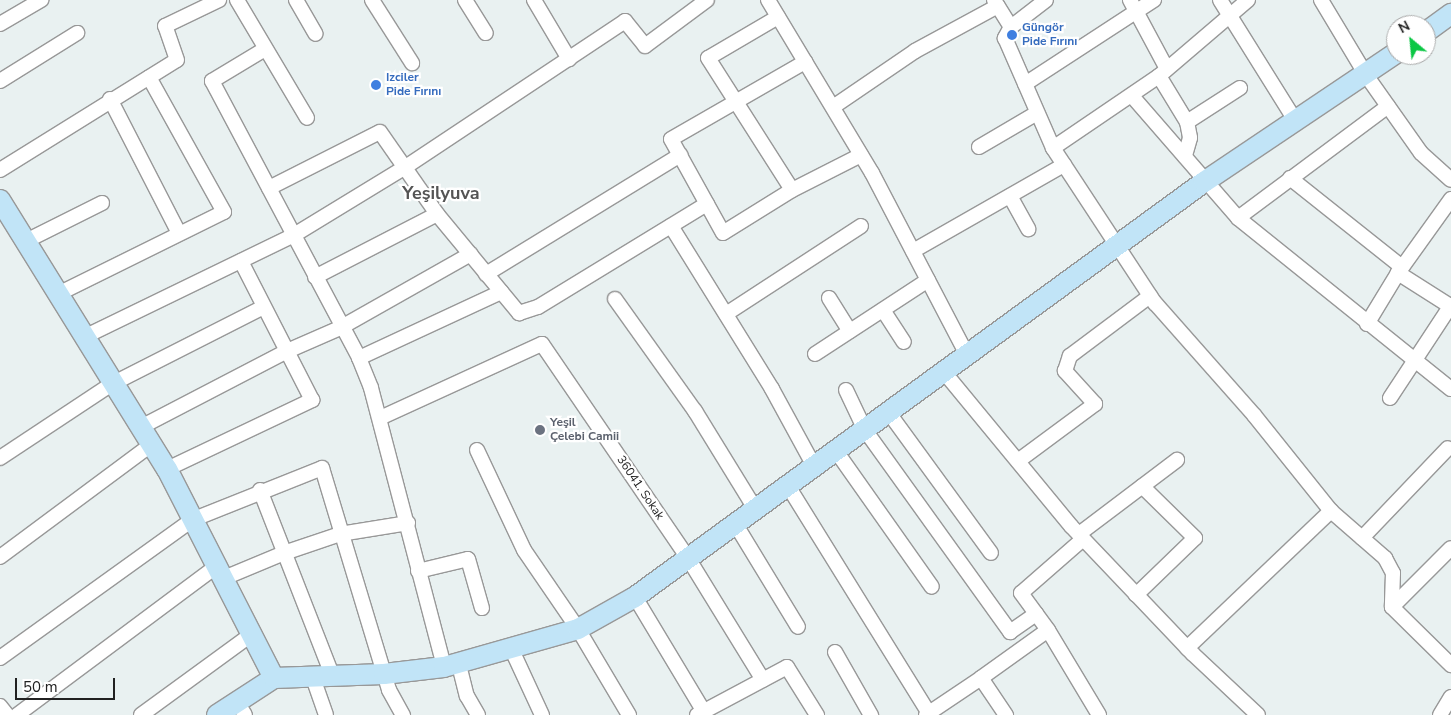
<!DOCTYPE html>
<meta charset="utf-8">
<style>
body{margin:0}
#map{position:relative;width:1451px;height:715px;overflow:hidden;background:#e9f1f1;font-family:"Nunito Sans",sans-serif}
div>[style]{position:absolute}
.roads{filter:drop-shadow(1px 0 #989898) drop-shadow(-1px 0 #989898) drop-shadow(0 1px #989898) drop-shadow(0 -1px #989898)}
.street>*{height:14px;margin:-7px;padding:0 7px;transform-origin:7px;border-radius:7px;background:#fff}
.secondary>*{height:20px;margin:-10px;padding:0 10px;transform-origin:10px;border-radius:10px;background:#c1e4f7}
.dots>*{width:14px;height:14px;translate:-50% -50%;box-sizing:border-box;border:2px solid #fff;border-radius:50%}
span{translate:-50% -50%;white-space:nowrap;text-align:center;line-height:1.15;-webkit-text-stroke:4.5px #fff;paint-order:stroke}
.shop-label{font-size:12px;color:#366cbe;font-weight:700}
.left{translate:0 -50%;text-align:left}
.worship-label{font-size:12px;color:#5b616d;font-weight:700}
.street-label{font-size:12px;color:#212121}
.district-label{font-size:18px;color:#545454;font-weight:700}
.north{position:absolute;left:1386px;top:15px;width:50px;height:50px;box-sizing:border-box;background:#fff;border:1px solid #a6a6a6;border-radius:50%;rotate:332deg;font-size:14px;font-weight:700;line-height:20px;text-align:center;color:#212121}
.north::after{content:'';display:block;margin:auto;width:18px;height:22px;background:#0bc744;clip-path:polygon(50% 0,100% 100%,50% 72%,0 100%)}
.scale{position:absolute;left:15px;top:678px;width:100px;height:22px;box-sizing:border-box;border:2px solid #212121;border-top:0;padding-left:6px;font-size:15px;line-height:18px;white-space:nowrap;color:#212121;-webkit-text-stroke:4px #fff;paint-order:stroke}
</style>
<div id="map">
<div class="roads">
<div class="street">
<div style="left:237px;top:0;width:137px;rotate:59.3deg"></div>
<div style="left:296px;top:0;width:39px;rotate:60deg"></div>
<div style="left:372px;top:0;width:75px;rotate:57.6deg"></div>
<div style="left:465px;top:0;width:39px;rotate:58deg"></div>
<div style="left:534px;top:0;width:69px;rotate:59.3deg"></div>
<div style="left:768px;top:0;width:202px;rotate:59deg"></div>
<div style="left:872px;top:173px;width:205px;rotate:62.4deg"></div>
<div style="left:994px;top:0;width:32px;rotate:58deg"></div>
<div style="left:1011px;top:27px;width:13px;rotate:119deg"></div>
<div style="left:1005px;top:38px;width:120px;rotate:66.4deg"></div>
<div style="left:1053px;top:148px;width:186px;rotate:56.7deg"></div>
<div style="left:1155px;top:303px;width:149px;rotate:48.5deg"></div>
<div style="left:1254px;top:415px;width:123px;rotate:51.3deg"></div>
<div style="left:1331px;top:511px;width:72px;rotate:41deg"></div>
<div style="left:1385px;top:558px;width:17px;rotate:62deg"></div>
<div style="left:1393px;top:573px;width:34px;rotate:92deg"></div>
<div style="left:1392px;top:607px;width:83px;rotate:44.5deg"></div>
<div style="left:1130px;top:0;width:78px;rotate:61.8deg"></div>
<div style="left:1220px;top:0;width:142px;rotate:58deg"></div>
<div style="left:1321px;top:0;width:87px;rotate:59deg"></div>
<div style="left:1366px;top:75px;width:95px;rotate:54.8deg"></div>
<div style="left:1421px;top:153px;width:40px;rotate:42deg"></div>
<div style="left:778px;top:17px;width:81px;rotate:149.6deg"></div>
<div style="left:708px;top:58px;width:156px;rotate:57.5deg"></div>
<div style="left:792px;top:190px;width:77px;rotate:-26.9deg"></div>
<div style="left:0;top:24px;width:48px;rotate:-30.3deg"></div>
<div style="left:1011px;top:27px;width:44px;rotate:-37.6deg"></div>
<div style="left:265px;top:49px;width:62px;rotate:148.9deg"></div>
<div style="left:212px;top:81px;width:314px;rotate:62deg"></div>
<div style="left:359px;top:358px;width:32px;rotate:68deg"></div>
<div style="left:371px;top:388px;width:288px;rotate:75.3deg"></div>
<div style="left:1159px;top:76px;width:54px;rotate:58.7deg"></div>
<div style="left:1187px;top:122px;width:16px;rotate:79deg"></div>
<div style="left:1190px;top:138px;width:19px;rotate:106deg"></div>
<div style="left:0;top:81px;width:91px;rotate:-31.9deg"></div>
<div style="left:1025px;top:84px;width:154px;rotate:-33.1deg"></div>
<div style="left:1132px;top:96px;width:162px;rotate:49deg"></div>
<div style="left:1238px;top:218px;width:273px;rotate:38.8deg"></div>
<div style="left:110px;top:99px;width:151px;rotate:62.8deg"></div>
<div style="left:833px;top:107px;width:99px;rotate:-34.3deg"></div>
<div style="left:915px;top:51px;width:94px;rotate:-28.5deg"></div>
<div style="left:1187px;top:122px;width:63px;rotate:-32.7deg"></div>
<div style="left:979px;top:147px;width:67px;rotate:-30.4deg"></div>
<div style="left:1053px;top:148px;width:128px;rotate:-34.2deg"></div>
<div style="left:1159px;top:76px;width:117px;rotate:-40.5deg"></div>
<div style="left:0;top:170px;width:208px;rotate:-31.9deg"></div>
<div style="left:177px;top:60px;width:36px;rotate:-109deg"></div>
<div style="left:165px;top:26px;width:60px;rotate:-25.7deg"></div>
<div style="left:1290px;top:178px;width:143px;rotate:38.5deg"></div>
<div style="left:269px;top:188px;width:124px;rotate:-26.8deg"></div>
<div style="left:380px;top:132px;width:100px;rotate:55.2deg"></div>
<div style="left:437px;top:214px;width:129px;rotate:50.4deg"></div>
<div style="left:519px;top:313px;width:20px;rotate:-18deg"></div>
<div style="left:538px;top:307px;width:198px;rotate:-31.4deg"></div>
<div style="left:792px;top:190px;width:81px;rotate:148.1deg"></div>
<div style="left:723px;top:233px;width:107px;rotate:-119deg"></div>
<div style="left:671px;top:139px;width:155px;rotate:-29.9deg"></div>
<div style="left:1010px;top:196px;width:38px;rotate:61deg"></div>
<div style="left:1238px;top:218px;width:187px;rotate:-36.7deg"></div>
<div style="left:671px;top:226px;width:192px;rotate:58.2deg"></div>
<div style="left:772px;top:389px;width:90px;rotate:61.4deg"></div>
<div style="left:26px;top:241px;width:85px;rotate:-26.6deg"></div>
<div style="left:913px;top:251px;width:174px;rotate:-29.7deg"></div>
<div style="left:486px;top:274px;width:228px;rotate:-31.5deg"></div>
<div style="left:315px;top:277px;width:137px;rotate:-27.3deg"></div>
<div style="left:58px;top:294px;width:185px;rotate:-26.3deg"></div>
<div style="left:224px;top:212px;width:154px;rotate:-119.1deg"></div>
<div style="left:829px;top:298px;width:39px;rotate:58deg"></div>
<div style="left:615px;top:299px;width:138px;rotate:54.5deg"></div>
<div style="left:695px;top:411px;width:116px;rotate:58.4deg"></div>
<div style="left:1450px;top:306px;width:62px;rotate:-147.6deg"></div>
<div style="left:1398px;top:273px;width:91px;rotate:-54.4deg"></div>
<div style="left:883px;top:310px;width:38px;rotate:57deg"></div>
<div style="left:726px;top:314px;width:161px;rotate:-33.1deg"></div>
<div style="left:1367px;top:324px;width:60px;rotate:-58.7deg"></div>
<div style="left:84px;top:337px;width:233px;rotate:-25.9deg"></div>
<div style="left:294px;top:235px;width:132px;rotate:-31.4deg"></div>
<div style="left:407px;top:166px;width:262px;rotate:-33.6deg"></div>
<div style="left:625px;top:21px;width:32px;rotate:51deg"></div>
<div style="left:645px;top:46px;width:77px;rotate:-36.6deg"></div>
<div style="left:815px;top:354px;width:135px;rotate:-33.2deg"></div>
<div style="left:359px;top:358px;width:157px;rotate:-24.9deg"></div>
<div style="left:944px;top:372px;width:200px;rotate:50.5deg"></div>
<div style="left:1071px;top:526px;width:177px;rotate:46.4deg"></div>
<div style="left:1193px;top:654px;width:89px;rotate:43.2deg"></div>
<div style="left:846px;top:390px;width:44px;rotate:64.6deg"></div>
<div style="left:865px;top:430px;width:249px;rotate:54.3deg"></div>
<div style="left:1010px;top:632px;width:32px;rotate:-35deg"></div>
<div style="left:1390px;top:398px;width:111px;rotate:-56.7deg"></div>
<div style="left:889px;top:413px;width:173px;rotate:53.9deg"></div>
<div style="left:380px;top:418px;width:178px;rotate:-24.6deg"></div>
<div style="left:542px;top:344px;width:259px;rotate:55.7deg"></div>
<div style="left:688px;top:558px;width:143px;rotate:58.4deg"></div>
<div style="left:141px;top:427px;width:162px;rotate:-27.5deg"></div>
<div style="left:285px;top:352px;width:60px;rotate:-23.6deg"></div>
<div style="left:340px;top:328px;width:150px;rotate:-29.5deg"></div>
<div style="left:477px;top:450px;width:110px;rotate:64.8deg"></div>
<div style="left:524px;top:550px;width:96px;rotate:55.6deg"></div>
<div style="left:578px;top:629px;width:100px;rotate:59.3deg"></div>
<div style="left:836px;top:451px;width:166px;rotate:54.8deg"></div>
<div style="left:0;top:458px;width:134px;rotate:-33.5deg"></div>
<div style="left:112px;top:384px;width:170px;rotate:-26.9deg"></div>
<div style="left:1018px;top:461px;width:96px;rotate:-36.5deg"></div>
<div style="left:1095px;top:404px;width:45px;rotate:-132.3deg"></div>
<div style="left:1065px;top:371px;width:16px;rotate:-72deg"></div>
<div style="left:1070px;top:356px;width:100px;rotate:-36.9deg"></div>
<div style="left:167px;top:469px;width:161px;rotate:-25.4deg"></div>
<div style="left:312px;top:400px;width:156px;rotate:-117.1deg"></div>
<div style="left:788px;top:486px;width:267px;rotate:58.2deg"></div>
<div style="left:260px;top:490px;width:199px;rotate:68.7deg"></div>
<div style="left:736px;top:525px;width:119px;rotate:58.7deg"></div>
<div style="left:1079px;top:534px;width:123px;rotate:-37.1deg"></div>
<div style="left:1362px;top:538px;width:124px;rotate:-46.3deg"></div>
<div style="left:1083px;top:539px;width:82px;rotate:138.9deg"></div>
<div style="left:1021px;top:593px;width:46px;rotate:53.9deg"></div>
<div style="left:1048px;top:630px;width:99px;rotate:59deg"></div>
<div style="left:0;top:557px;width:188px;rotate:-36.6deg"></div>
<div style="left:418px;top:571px;width:51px;rotate:-13.5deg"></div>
<div style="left:468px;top:559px;width:51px;rotate:74.1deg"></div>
<div style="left:224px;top:578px;width:65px;rotate:-22.6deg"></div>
<div style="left:284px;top:553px;width:59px;rotate:-18.7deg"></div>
<div style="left:340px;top:534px;width:69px;rotate:-9.2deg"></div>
<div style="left:1136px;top:595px;width:82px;rotate:-44deg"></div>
<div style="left:1195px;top:538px;width:74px;rotate:-135.5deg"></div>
<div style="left:635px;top:597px;width:134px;rotate:59deg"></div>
<div style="left:1392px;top:607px;width:83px;rotate:-45deg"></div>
<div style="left:511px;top:648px;width:74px;rotate:65.2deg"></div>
<div style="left:1187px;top:648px;width:199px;rotate:-43.6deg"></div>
<div style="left:835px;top:652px;width:73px;rotate:60.3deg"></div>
<div style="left:0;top:658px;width:236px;rotate:-35.7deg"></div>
<div style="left:192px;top:520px;width:140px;rotate:-21.8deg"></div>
<div style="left:322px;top:468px;width:232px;rotate:73.2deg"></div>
<div style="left:389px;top:690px;width:29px;rotate:61deg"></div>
<div style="left:459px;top:665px;width:32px;rotate:76deg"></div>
<div style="left:467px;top:696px;width:22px;rotate:60deg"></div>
<div style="left:312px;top:675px;width:42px;rotate:70.7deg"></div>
<div style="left:981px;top:678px;width:82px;rotate:-35.6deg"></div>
<div style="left:236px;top:700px;width:17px;rotate:59deg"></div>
<div style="left:0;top:706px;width:11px;rotate:52deg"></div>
<div style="left:17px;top:715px;width:249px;rotate:-36.7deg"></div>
<div style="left:141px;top:715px;width:137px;rotate:-36.1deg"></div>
<div style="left:697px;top:715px;width:102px;rotate:-28.1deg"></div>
<div style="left:787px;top:667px;width:57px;rotate:58deg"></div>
<div style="left:926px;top:715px;width:66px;rotate:-33.9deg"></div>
<div style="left:981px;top:678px;width:45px;rotate:56deg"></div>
<div style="left:1440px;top:715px;width:21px;rotate:-59deg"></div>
</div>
<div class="secondary">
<div style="left:1426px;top:32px;width:31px;rotate:-36deg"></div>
<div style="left:0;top:200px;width:317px;rotate:58.2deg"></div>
<div style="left:167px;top:469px;width:235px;rotate:62.9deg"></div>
<div style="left:217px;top:715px;width:68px;rotate:-33deg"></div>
<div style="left:274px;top:678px;width:110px;rotate:-2.1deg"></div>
<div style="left:384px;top:674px;width:60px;rotate:-6.7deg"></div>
<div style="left:444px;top:667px;width:139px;rotate:-15.8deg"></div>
<div style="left:578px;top:629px;width:65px;rotate:-29.3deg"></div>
<div style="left:635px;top:597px;width:704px;rotate:-36.11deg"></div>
<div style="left:1204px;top:182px;width:231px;rotate:-33.9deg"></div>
</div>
</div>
<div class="dots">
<div style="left:1012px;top:35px;background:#3f7fe0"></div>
<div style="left:376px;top:85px;background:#3f7fe0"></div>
<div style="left:540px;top:430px;background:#6b7280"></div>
</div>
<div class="shop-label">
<span class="left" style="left:1022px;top:35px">Güngör<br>Pide Fırını</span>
<span class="left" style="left:386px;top:85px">Izciler<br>Pide Fırını</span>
</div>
<div class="worship-label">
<span class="left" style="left:550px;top:430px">Yeşil<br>Çelebi Camii</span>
</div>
<div class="street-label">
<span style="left:640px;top:488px;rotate:56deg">36041. Sokak</span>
</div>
<div class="district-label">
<span style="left:441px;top:193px">Yeşilyuva</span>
</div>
<div class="north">N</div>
<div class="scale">50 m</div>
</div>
